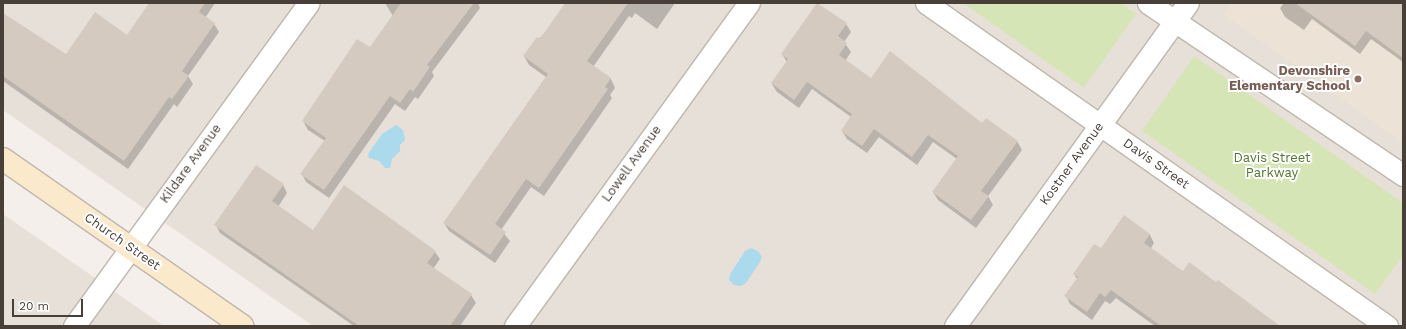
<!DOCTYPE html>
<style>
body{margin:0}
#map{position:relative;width:1406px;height:329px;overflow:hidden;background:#f4efea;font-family:"Work Sans",sans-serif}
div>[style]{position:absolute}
.residential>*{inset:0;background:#e7e0d8}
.education>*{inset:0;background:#ece2d5}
.green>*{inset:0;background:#d6e5b5}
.water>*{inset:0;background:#abdaec}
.shadow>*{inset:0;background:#0003}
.building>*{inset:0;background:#d5cac0}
.roads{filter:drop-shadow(1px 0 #bfb6ad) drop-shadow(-1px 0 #bfb6ad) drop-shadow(0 1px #bfb6ad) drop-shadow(0 -1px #bfb6ad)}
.street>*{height:21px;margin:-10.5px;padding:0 10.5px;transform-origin:10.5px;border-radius:10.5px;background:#fff}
.secondary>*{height:22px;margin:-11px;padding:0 11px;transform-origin:11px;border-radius:11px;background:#fbe9cc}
.dots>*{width:11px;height:11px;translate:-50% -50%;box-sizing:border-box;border:2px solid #fff;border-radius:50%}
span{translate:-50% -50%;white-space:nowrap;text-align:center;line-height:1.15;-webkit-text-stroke:4px #fff;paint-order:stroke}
.education-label{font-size:13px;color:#785e54;font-weight:700}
.right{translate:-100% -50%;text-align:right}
.park-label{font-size:13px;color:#53752f}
.street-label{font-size:13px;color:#473f38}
.frame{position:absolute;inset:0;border:4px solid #473f38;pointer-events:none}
.scale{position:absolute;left:12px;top:299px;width:71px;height:18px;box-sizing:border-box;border:2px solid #473f38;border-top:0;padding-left:5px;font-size:12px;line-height:14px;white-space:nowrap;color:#473f38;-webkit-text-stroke:3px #fff;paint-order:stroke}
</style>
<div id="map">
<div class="residential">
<div style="clip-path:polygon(3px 3px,1403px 3px,1403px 326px,313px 326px,3px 110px)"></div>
<div style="clip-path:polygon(3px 214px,164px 326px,3px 326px)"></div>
</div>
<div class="education">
<div style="clip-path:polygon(1232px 3px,1403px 3px,1403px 143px,1224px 15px)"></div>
</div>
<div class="green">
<div style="clip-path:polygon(963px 3px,1121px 3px,1136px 14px,1084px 88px)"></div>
<div style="clip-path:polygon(1194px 56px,1403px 203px,1403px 255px,1375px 294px,1142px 131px)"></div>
</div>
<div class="water">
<div style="clip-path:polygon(396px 125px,403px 130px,405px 140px,400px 145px,400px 151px,392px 159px,390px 168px,385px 168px,379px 161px,369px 158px,368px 154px,382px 134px)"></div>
<div style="clip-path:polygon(751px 248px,758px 251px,762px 257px,760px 262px,746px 283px,741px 286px,734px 285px,729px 280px,730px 274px,745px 251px)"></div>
</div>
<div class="shadow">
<div style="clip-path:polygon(150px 3px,215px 3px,205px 18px,214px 24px,219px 32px,188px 76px,193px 84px,177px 107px,174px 104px,128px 169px,3px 81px,3px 14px,66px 56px,127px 36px)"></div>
<div style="clip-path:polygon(385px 3px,478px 3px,480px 8px,432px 72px,434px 76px,418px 99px,415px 97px,405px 111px,395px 104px,329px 198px,306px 182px,302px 174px,325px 141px,308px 130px,303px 121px,370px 49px,393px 16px)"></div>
<div style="clip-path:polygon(571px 3px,675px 3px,657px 29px,635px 13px,632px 18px,629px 16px,593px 67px,611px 79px,615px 88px,610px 95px,612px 98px,544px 196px,531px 187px,501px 230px,510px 241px,495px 263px,449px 231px,444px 223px,546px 77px,529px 65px,524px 56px)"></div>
<div style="clip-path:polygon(1284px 3px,1403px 3px,1403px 62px,1371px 39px,1360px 54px,1312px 19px,1304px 30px,1285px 17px,1280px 8px)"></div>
<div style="clip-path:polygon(846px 24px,851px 32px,844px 42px,851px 52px,845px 61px,871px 79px,1017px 141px,1022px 150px,988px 196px,993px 205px,976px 228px,938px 200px,933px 192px,957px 159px,933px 142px,917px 165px,879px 137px,867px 153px,847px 139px,842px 131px,851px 117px,812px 89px,799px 108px,777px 92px,772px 84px,787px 62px,782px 54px)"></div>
<div style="clip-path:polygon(283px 185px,287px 193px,278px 207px,313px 231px,435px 252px,440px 259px,433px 269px,471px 295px,476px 303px,460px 326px,354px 326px,220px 233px,216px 225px)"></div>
<div style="clip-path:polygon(1125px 217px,1150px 235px,1154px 243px,1151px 248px,1183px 272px,1275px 326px,1155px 326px,1116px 298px,1110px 304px,1105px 301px,1092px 320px,1070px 304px,1066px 296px,1077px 279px,1074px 274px,1101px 250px)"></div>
</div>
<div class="building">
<div style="clip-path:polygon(149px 3px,205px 3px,199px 12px,215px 23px,182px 71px,189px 76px,172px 99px,169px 97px,124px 161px,3px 76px,3px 13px,66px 54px,95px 12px,127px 35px)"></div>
<div style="clip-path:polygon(401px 3px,474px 3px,427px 65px,430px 67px,413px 92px,410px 89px,400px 103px,390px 96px,324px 190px,300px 174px,326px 138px,302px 121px,357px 39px,370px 47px)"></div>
<div style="clip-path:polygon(565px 3px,628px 3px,587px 61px,611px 78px,605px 87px,608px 89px,539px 188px,526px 179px,495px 224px,506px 232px,490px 255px,443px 223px,548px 74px,523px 56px,537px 37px,540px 39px)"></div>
<div style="clip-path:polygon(817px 3px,847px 23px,838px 36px,847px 43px,839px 55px,871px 78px,890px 51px,982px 123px,986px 118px,1018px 141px,981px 191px,989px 196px,971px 220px,932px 192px,958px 156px,928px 135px,912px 157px,874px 129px,862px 146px,841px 131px,852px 114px,807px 82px,794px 100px,771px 83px,788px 59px,781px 54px)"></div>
<div style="clip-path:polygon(1295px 3px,1403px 3px,1403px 58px,1366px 31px,1355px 46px)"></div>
<div style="clip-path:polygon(256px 165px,284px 184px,272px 201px,313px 230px,344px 185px,436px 251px,427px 263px,472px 294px,450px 326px,359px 326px,214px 225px)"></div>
<div style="clip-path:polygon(1124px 215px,1150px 234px,1144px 243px,1183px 271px,1189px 262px,1216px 282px,1218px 280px,1280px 326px,1161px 326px,1111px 290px,1105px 297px,1100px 293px,1087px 312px,1064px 296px,1078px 277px,1073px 274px,1094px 244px,1101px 248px)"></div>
</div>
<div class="roads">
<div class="street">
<div style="left:926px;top:3px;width:563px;rotate:35.02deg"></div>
<div style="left:1148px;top:3px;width:308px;rotate:34deg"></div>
<div style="left:74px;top:326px;width:399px;rotate:-54deg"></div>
<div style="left:515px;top:326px;width:399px;rotate:-54.1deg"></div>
<div style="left:955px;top:326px;width:398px;rotate:-54.2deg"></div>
</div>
<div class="secondary">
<div style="left:3px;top:159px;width:292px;rotate:34.9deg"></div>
</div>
</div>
<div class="dots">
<div style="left:1358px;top:79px;background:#8d6e63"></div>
</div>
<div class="education-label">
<span class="right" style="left:1350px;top:79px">Devonshire<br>Elementary School</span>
</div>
<div class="park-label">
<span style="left:1272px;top:166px">Davis Street<br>Parkway</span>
</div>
<div class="street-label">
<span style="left:191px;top:164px;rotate:-54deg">Kildare Avenue</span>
<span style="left:632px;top:164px;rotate:-54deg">Lowell Avenue</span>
<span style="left:1072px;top:164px;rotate:-54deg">Kostner Avenue</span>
<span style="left:1156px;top:164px;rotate:35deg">Davis Street</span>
<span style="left:122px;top:242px;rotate:35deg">Church Street</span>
</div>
<div class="frame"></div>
<div class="scale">20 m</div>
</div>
